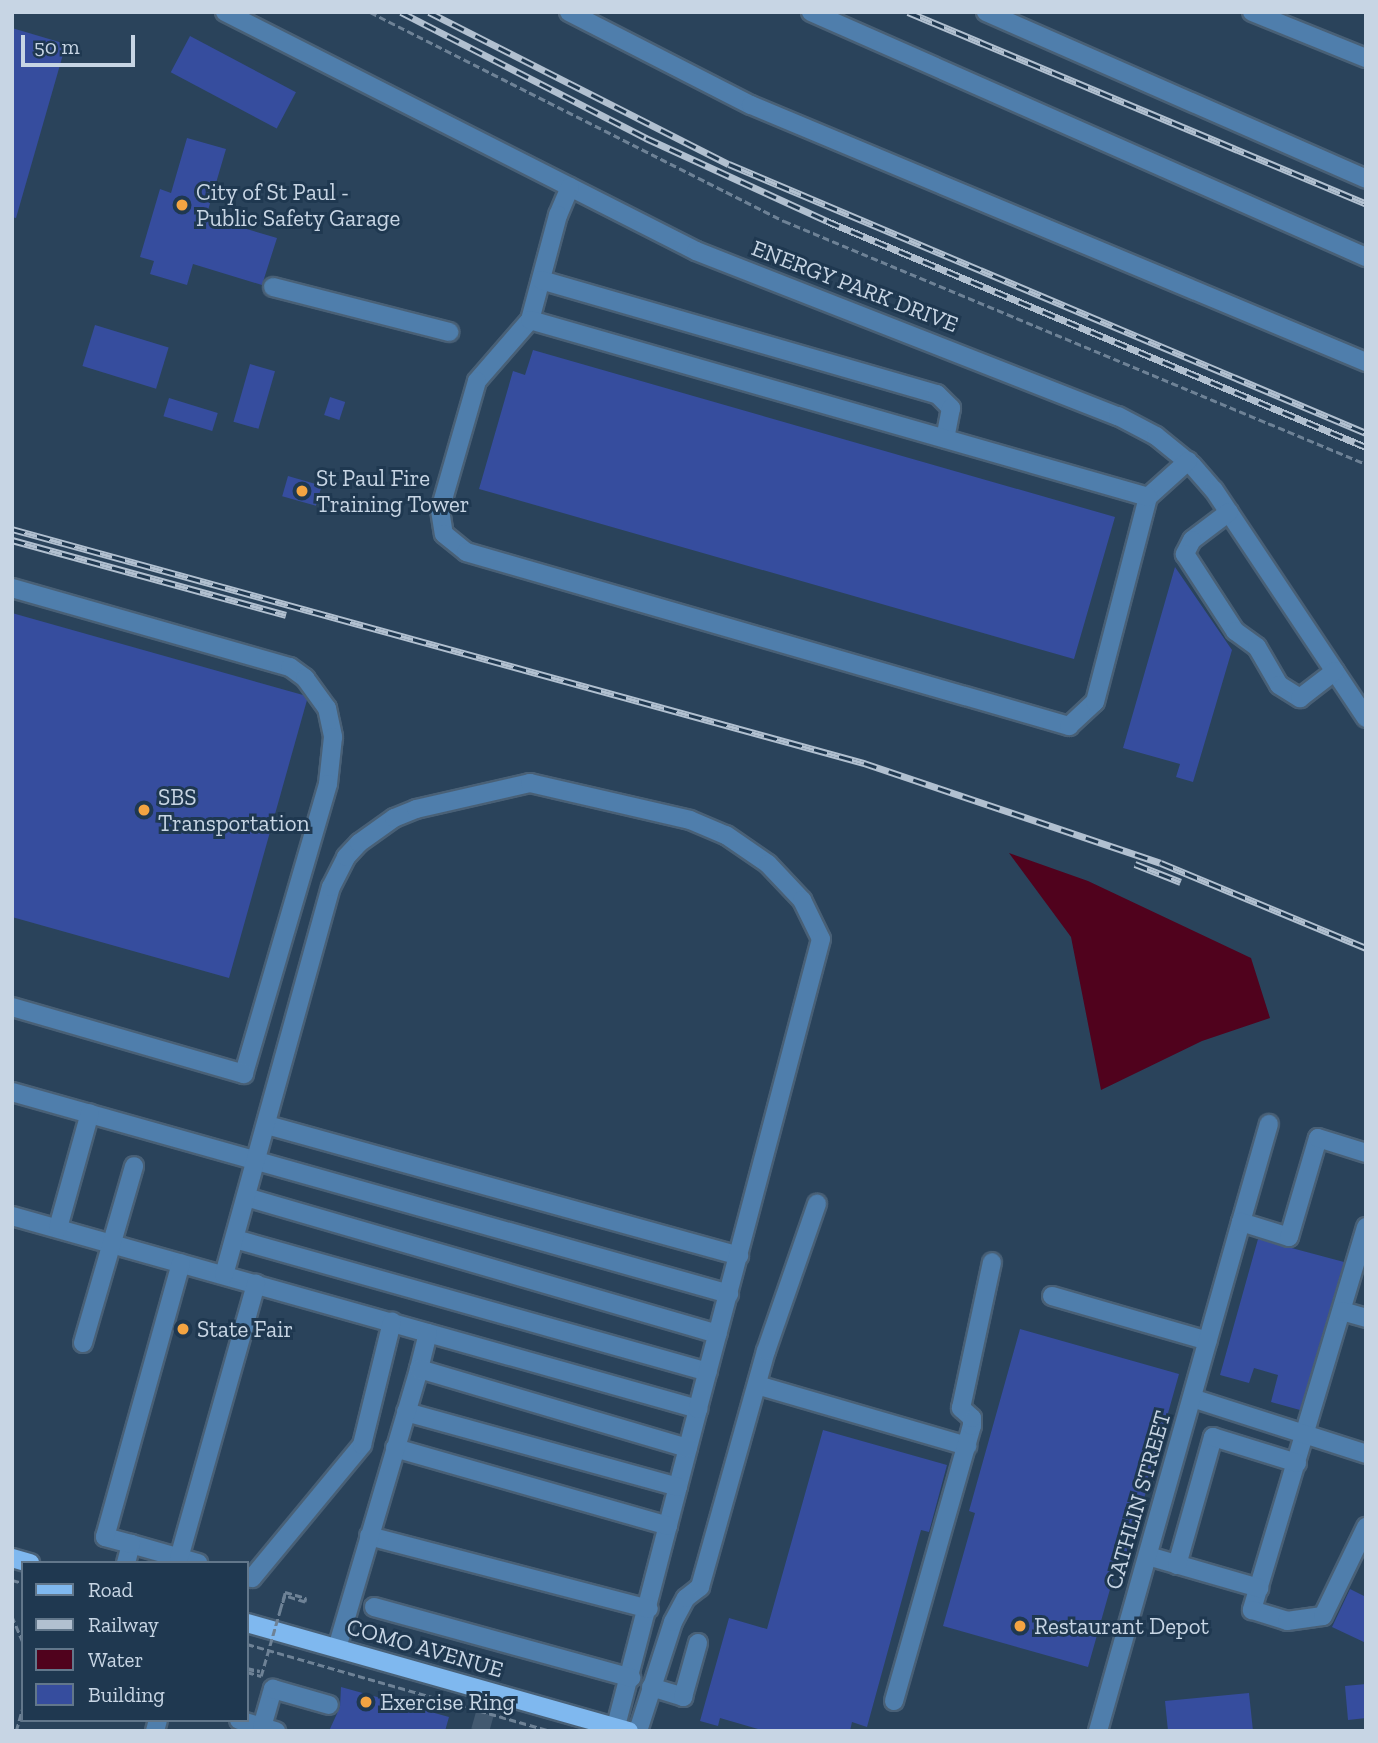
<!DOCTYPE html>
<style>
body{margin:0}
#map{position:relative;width:1378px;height:1743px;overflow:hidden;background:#2a435b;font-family:"Zilla Slab",serif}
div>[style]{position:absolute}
.water>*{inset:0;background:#50021d}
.building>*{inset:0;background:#364d9e;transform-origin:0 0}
.minor-tunnel>*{height:18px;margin-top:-9px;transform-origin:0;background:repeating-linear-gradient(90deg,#425970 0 18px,transparent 0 27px)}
.path>*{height:2.5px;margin-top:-1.25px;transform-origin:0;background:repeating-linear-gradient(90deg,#6e8296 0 7px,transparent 0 10.5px)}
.roads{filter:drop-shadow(2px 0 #496076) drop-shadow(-2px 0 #496076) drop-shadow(0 2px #496076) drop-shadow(0 -2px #496076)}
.minor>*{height:18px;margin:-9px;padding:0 9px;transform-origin:9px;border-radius:9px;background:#4f7eac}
.major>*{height:18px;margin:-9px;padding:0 9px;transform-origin:9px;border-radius:9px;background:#7fb8ef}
.rail>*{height:7px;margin-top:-3.5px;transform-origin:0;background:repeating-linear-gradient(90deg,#1f3850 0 13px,#b1c0d0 0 26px);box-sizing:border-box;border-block:2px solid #b1c0d0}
.path-bridge>*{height:2.5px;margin-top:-1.25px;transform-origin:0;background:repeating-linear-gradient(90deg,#6e8296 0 7px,transparent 0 10.5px)}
.dots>*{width:19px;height:19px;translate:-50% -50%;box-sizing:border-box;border:4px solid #1f3850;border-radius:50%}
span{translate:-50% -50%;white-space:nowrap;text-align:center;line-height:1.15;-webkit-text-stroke:6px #1f3850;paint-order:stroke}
.poi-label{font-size:23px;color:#c7d5e4}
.left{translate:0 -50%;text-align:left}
.street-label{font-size:23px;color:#c7d5e4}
.frame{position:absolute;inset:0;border:14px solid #c7d5e4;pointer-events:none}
.legend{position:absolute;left:21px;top:1561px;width:228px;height:161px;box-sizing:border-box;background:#1f3850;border:2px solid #62778b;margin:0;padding:9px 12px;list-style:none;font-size:21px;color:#c7d5e4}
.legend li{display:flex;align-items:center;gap:14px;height:35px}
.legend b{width:35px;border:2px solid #62778b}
.scale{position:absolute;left:21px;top:35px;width:114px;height:32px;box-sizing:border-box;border:4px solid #c7d5e4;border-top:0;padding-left:9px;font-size:21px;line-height:24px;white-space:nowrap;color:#c7d5e4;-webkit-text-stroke:5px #1f3850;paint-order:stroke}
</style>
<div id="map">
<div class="water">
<div style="clip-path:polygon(1009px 853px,1088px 881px,1251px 958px,1270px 1018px,1202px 1041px,1101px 1090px,1071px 937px)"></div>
</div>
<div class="building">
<div style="clip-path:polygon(12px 28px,66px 44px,16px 218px,12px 217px)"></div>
<div style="left:190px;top:36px;width:120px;height:41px;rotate:28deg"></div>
<div style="clip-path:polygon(187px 138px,226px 149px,206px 217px,277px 238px,262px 285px,193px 264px,187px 285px,150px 274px,154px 261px,140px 257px,160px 189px,171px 193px)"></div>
<div style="left:95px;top:325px;width:77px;height:43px;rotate:17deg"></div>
<div style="clip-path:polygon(533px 350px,1115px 517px,1074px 659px,479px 489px,513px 371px,525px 375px)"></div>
<div style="left:250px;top:364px;width:26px;height:60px;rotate:16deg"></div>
<div style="left:330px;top:397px;width:16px;height:19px;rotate:18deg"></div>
<div style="left:169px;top:398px;width:51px;height:19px;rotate:17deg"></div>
<div style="left:288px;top:476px;width:35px;height:21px;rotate:16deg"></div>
<div style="clip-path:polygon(1175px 567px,1232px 650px,1193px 782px,1176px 777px,1180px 764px,1123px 748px)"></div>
<div style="clip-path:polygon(12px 613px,303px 695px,307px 700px,229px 978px,12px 917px)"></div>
<div style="clip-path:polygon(1258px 1239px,1344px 1262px,1300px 1410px,1271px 1402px,1278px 1375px,1254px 1368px,1249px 1383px,1220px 1375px)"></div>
<div style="clip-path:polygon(1020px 1329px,1179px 1374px,1128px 1556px,1120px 1554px,1088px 1667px,943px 1626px,975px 1513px,969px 1511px)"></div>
<div style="clip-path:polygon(823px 1430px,947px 1465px,929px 1532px,921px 1530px,867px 1727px,852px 1722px,850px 1731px,765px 1731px,720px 1718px,718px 1726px,700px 1721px,729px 1618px,767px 1629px)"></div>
<div style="clip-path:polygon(1350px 1589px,1366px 1597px,1366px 1643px,1332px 1627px)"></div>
<div style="clip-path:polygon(1366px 1684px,1366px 1718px,1348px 1720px,1345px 1686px)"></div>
<div style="clip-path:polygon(341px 1687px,449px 1717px,445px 1731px,329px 1731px,340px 1707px)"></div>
<div style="clip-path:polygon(1249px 1693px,1253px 1731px,1168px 1731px,1165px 1701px)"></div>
</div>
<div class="minor-tunnel">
<div style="left:480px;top:1731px;width:41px;rotate:-74.2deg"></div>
</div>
<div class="path">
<div style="left:370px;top:12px;width:464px;rotate:26.8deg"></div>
<div style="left:784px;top:221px;width:631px;rotate:22.66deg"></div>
<div style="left:12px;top:1580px;width:11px;rotate:15deg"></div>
<div style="left:280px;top:1610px;width:19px;rotate:-74deg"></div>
<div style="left:285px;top:1592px;width:22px;rotate:16deg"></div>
<div style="left:306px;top:1598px;width:4px;rotate:104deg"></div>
<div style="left:305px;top:1602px;width:21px;rotate:-163deg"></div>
<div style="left:285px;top:1596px;width:10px;rotate:107deg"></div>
<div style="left:12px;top:1616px;width:28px;rotate:67deg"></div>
<div style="left:247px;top:1644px;width:315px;rotate:16deg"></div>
<div style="left:247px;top:1669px;width:13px;rotate:9deg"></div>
<div style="left:16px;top:1731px;width:25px;rotate:-74deg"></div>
</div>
<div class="roads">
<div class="minor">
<div style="left:225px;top:12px;width:528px;rotate:26.9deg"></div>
<div style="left:696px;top:251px;width:453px;rotate:21.4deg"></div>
<div style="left:1118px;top:416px;width:43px;rotate:27.8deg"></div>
<div style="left:1156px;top:436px;width:46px;rotate:38.9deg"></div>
<div style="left:1192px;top:465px;width:33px;rotate:49deg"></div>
<div style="left:1214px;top:490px;width:274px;rotate:56.3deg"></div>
<div style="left:569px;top:12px;width:204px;rotate:27.1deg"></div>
<div style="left:751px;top:105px;width:667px;rotate:22.68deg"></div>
<div style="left:811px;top:12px;width:607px;rotate:23.82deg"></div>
<div style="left:986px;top:12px;width:415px;rotate:23.7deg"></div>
<div style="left:1252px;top:12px;width:123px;rotate:22deg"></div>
<div style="left:570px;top:187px;width:30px;rotate:113deg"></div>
<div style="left:558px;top:215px;width:109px;rotate:104.9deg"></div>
<div style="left:530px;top:320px;width:81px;rotate:131deg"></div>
<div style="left:477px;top:381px;width:134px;rotate:106deg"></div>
<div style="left:440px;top:510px;width:24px;rotate:81deg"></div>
<div style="left:444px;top:534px;width:28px;rotate:39deg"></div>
<div style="left:466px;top:552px;width:628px;rotate:16.1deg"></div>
<div style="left:1069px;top:726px;width:35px;rotate:-43deg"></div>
<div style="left:1095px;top:702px;width:212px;rotate:-75.5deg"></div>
<div style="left:1148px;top:497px;width:54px;rotate:-42deg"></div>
<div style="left:541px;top:280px;width:412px;rotate:16.1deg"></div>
<div style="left:937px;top:394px;width:20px;rotate:45deg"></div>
<div style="left:951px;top:408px;width:31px;rotate:101deg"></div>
<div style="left:273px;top:287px;width:182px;rotate:14.3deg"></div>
<div style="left:530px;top:320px;width:643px;rotate:15.98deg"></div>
<div style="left:1229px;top:512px;width:46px;rotate:142.9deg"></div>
<div style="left:1192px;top:540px;width:16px;rotate:117deg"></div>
<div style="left:1185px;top:554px;width:92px;rotate:57deg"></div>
<div style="left:1235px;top:631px;width:27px;rotate:36deg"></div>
<div style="left:1257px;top:647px;width:44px;rotate:59.9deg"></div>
<div style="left:1279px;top:685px;width:25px;rotate:32deg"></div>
<div style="left:1300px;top:698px;width:44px;rotate:-37.6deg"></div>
<div style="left:12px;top:588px;width:289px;rotate:15.9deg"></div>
<div style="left:290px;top:667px;width:19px;rotate:36deg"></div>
<div style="left:305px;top:678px;width:37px;rotate:54deg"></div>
<div style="left:327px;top:708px;width:30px;rotate:78deg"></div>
<div style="left:333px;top:737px;width:47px;rotate:96.1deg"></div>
<div style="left:328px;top:784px;width:302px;rotate:106.2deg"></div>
<div style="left:244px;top:1074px;width:241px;rotate:-163.9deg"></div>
<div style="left:12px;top:1092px;width:745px;rotate:15.73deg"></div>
<div style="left:267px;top:1125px;width:490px;rotate:15.5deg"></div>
<div style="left:246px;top:1197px;width:491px;rotate:16.2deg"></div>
<div style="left:12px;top:1216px;width:713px;rotate:15.71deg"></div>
<div style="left:698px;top:1409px;width:328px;rotate:104.5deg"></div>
<div style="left:1241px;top:1222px;width:102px;rotate:-74.1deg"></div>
<div style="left:1366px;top:1227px;width:400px;rotate:106.6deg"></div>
<div style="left:1252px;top:1610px;width:37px;rotate:17deg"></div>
<div style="left:1287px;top:1621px;width:36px;rotate:-8deg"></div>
<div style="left:1323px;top:1616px;width:99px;rotate:-64.2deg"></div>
<div style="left:58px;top:1228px;width:119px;rotate:-74.5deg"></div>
<div style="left:235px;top:1239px;width:491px;rotate:15.7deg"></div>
<div style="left:224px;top:1275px;width:402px;rotate:-74.6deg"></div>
<div style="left:331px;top:887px;width:34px;rotate:-63deg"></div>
<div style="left:346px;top:857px;width:19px;rotate:-47deg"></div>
<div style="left:359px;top:843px;width:43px;rotate:-35.5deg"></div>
<div style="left:394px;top:818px;width:24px;rotate:-22deg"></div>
<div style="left:416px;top:809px;width:117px;rotate:-12.8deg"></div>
<div style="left:530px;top:783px;width:164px;rotate:13deg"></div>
<div style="left:690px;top:820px;width:39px;rotate:23deg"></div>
<div style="left:726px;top:835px;width:51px;rotate:34.6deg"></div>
<div style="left:768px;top:864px;width:50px;rotate:46.6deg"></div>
<div style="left:802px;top:900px;width:43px;rotate:64deg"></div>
<div style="left:821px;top:939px;width:486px;rotate:104.7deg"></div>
<div style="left:1052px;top:1296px;width:162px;rotate:16.1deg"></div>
<div style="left:1342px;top:1311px;width:25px;rotate:16deg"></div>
<div style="left:83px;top:1343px;width:184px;rotate:-73.9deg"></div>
<div style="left:419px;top:1369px;width:37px;rotate:-76deg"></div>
<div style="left:757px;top:1385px;width:219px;rotate:16.2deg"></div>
<div style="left:1192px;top:1398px;width:183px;rotate:17.8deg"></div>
<div style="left:406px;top:1412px;width:282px;rotate:15.4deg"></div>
<div style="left:395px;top:1448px;width:284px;rotate:15.9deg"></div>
<div style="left:369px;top:1536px;width:289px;rotate:14.6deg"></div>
<div style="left:131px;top:1544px;width:70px;rotate:15.8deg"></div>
<div style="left:1148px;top:1556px;width:116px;rotate:16.1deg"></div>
<div style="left:179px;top:1558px;width:285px;rotate:-74.3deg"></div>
<div style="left:126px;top:1563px;width:20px;rotate:-75deg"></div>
<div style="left:131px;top:1544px;width:27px;rotate:-165deg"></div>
<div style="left:105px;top:1537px;width:284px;rotate:-74.5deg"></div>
<div style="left:1177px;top:1565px;width:133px;rotate:-74.3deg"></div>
<div style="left:1213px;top:1437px;width:88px;rotate:17.2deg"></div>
<div style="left:247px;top:1577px;width:5px;rotate:11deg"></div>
<div style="left:252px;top:1578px;width:173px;rotate:-50.4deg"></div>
<div style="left:362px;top:1445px;width:127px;rotate:-76.3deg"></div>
<div style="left:374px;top:1607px;width:267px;rotate:15.4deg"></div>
<div style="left:337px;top:1648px;width:291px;rotate:-73.6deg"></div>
<div style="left:419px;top:1369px;width:280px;rotate:16.4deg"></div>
<div style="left:651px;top:1687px;width:34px;rotate:17deg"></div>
<div style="left:683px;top:1697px;width:56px;rotate:-74.5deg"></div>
<div style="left:894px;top:1701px;width:286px;rotate:-74.2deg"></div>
<div style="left:972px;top:1426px;width:8px;rotate:-90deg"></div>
<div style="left:972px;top:1418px;width:15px;rotate:-138deg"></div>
<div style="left:961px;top:1408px;width:149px;rotate:-78deg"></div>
<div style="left:239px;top:1720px;width:39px;rotate:17deg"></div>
<div style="left:262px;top:1727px;width:40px;rotate:-74deg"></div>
<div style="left:273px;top:1689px;width:58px;rotate:15.9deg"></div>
<div style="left:155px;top:1731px;width:11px;rotate:-75deg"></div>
<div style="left:638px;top:1731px;width:114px;rotate:-72.2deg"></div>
<div style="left:673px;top:1622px;width:27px;rotate:-62deg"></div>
<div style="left:686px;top:1598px;width:18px;rotate:-38deg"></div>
<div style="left:700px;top:1587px;width:245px;rotate:-74.4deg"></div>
<div style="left:766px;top:1351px;width:156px;rotate:-70.9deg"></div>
<div style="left:1098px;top:1731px;width:529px;rotate:-74.31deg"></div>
<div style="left:1241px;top:1222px;width:50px;rotate:17.4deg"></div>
<div style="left:1289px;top:1237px;width:103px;rotate:-73.7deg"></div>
<div style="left:1318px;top:1138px;width:50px;rotate:17.4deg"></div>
</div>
<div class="major">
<div style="left:12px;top:1558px;width:19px;rotate:16deg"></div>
<div style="left:247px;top:1623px;width:397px;rotate:15.8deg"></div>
</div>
</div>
<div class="rail">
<div style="left:401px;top:12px;width:276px;rotate:27.2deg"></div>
<div style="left:646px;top:138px;width:199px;rotate:24.6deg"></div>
<div style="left:827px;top:221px;width:584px;rotate:22.75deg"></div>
<div style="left:429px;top:12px;width:336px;rotate:26.9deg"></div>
<div style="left:729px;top:164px;width:691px;rotate:22.89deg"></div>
<div style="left:908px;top:12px;width:497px;rotate:22.7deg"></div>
<div style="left:12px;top:529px;width:884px;rotate:15.36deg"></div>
<div style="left:864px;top:763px;width:313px;rotate:18.6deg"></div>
<div style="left:1161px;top:863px;width:222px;rotate:22.5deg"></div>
<div style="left:12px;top:540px;width:284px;rotate:15.3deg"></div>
<div style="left:1135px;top:864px;width:49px;rotate:21.4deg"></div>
</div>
<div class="path-bridge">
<div style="left:247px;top:1668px;width:13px;rotate:13deg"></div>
<div style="left:247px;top:1672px;width:15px;rotate:16deg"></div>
<div style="left:261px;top:1676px;width:69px;rotate:-73.9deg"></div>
</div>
<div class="dots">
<div style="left:182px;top:205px;background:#f3a442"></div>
<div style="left:302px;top:491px;background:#f3a442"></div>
<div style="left:144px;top:810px;background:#f3a442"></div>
<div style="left:183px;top:1329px;background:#f3a442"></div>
<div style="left:1020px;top:1626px;background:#f3a442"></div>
<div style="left:366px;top:1702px;background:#f3a442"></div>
</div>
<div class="poi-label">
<span class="left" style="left:196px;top:205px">City of St Paul -<br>Public Safety Garage</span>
<span class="left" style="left:316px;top:491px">St Paul Fire<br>Training Tower</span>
<span class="left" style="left:158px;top:810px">SBS<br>Transportation</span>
<span class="left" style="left:197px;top:1329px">State Fair</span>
<span class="left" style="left:1034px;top:1626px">Restaurant Depot</span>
<span class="left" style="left:380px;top:1702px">Exercise Ring</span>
</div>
<div class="street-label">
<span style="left:855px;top:286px;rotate:21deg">ENERGY PARK DRIVE</span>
<span style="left:1138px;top:1500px;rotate:-74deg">CATHLIN STREET</span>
<span style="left:425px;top:1648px;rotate:16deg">COMO AVENUE</span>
</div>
<div class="frame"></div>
<ul class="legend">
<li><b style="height:9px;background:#7fb8ef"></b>Road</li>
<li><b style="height:9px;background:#b1c0d0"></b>Railway</li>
<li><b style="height:19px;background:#50021d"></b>Water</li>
<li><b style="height:19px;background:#364d9e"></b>Building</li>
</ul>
<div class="scale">50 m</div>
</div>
